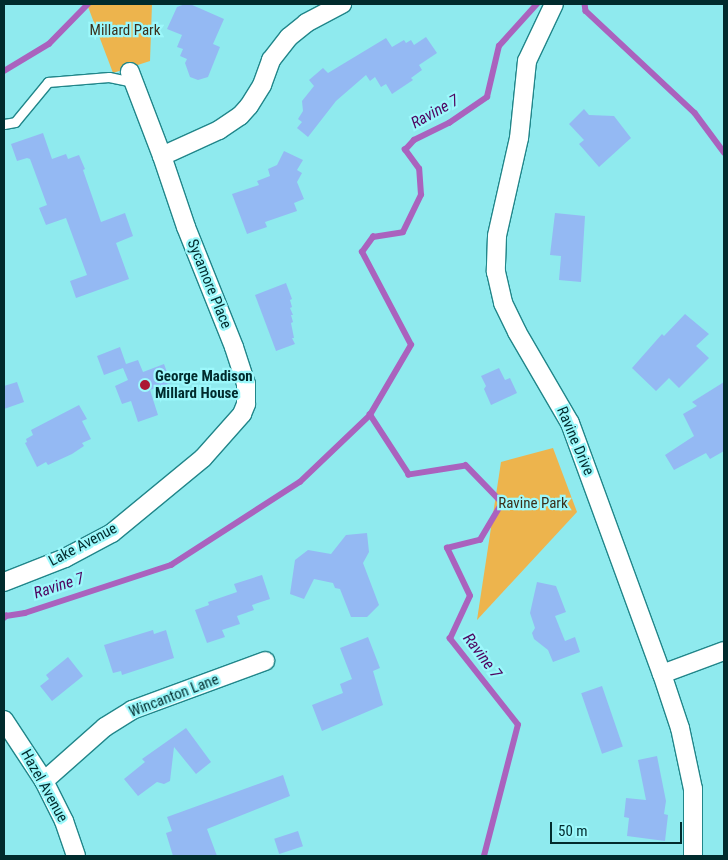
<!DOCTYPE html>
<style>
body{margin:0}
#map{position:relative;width:728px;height:860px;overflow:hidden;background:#8feaee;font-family:"Roboto Condensed",sans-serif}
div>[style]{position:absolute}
.green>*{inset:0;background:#edb44d}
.stream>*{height:5.5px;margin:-2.75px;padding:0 2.75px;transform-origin:2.75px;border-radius:2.75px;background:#aa62be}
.building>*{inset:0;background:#94b9f3;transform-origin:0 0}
.roads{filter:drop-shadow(1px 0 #21868a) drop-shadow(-1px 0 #21868a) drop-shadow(0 1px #21868a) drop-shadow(0 -1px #21868a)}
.service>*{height:9px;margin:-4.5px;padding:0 4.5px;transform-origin:4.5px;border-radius:4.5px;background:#fff}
.minor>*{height:18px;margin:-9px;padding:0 9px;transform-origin:9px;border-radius:9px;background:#fff}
.dots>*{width:14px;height:14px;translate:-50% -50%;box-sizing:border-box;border:2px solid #9cf8fb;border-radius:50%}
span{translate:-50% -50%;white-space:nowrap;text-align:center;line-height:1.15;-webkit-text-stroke:4.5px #9cf8fb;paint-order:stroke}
.park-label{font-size:15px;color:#3c301c}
.street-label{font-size:15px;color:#012b2d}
.poi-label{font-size:15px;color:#012b2d;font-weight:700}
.left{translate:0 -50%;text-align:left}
.water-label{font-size:16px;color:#4f0560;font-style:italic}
.frame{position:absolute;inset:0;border:5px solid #012b2d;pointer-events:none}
.scale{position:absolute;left:550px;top:822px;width:132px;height:22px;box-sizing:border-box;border:2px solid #012b2d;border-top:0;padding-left:6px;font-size:15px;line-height:18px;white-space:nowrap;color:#012b2d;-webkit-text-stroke:4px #9cf8fb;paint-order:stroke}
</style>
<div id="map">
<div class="green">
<div style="clip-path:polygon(87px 4px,152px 4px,150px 61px,113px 73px)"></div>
<div style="clip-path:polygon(553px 448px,577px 512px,477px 620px,501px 462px)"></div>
</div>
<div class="stream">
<div style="left:585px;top:4px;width:7px;rotate:82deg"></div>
<div style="left:586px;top:11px;width:149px;rotate:43.1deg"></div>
<div style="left:695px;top:113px;width:49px;rotate:53.4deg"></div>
<div style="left:4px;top:71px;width:52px;rotate:-31deg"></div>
<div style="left:49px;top:44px;width:56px;rotate:-45.7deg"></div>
<div style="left:4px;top:618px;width:3px;rotate:-45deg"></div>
<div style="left:6px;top:616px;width:19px;rotate:-9deg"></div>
<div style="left:25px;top:613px;width:154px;rotate:-18.2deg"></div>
<div style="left:171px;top:565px;width:153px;rotate:-32.8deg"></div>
<div style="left:300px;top:482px;width:97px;rotate:-43.7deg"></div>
<div style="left:484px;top:856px;width:135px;rotate:-75.5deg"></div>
<div style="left:518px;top:725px;width:110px;rotate:-128.3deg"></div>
<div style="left:450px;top:639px;width:47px;rotate:-65.1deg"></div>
<div style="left:470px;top:596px;width:53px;rotate:-115.6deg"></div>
<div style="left:447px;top:548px;width:34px;rotate:-14deg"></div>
<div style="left:480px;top:540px;width:43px;rotate:-59.3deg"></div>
<div style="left:502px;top:503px;width:52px;rotate:-134.2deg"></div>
<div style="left:466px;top:466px;width:58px;rotate:171deg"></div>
<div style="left:409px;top:475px;width:72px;rotate:-123deg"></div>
<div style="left:370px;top:415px;width:81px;rotate:-59.6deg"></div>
<div style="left:411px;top:345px;width:105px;rotate:-117.8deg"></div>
<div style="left:362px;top:252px;width:19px;rotate:-54deg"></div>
<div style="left:373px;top:237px;width:30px;rotate:-9deg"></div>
<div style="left:403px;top:232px;width:41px;rotate:-64.1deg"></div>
<div style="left:421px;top:195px;width:26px;rotate:-94deg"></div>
<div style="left:419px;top:169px;width:24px;rotate:-126deg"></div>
<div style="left:405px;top:150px;width:13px;rotate:-48deg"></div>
<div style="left:414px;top:140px;width:39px;rotate:-26deg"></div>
<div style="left:449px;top:123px;width:46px;rotate:-34.4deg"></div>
<div style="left:487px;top:97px;width:52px;rotate:-76.8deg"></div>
<div style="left:499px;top:46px;width:57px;rotate:-47.9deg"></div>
</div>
<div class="building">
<div style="clip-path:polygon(185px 4px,190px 4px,224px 19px,213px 44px,220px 47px,208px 77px,198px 80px,190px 77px,185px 63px,187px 59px,180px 56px,183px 49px,177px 47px,182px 35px,167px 29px,177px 7px)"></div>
<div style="clip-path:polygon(426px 37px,437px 53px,419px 65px,422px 70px,411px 78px,413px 80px,392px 94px,386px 84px,381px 87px,375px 77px,370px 81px,366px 75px,336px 101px,308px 137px,297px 128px,302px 122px,298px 119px,303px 111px,302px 101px,314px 86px,309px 80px,323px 68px,328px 73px,386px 38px,392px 47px,404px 40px,406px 43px,411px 40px,414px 45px)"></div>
<div style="clip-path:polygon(584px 109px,589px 115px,614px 116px,631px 138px,599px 167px,579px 144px,584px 140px,569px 124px)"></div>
<div style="clip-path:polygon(43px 133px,52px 159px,66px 154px,68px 159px,79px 155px,85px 169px,83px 170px,101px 222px,125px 213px,133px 236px,116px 243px,129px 279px,76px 298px,70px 281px,87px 275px,66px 218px,46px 225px,39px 208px,47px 205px,30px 159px,27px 158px,17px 161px,11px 144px)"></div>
<div style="clip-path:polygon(284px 151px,303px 160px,297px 170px,302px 173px,297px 182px,304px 199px,294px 203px,297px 211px,265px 222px,267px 227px,247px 234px,232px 194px,259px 185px,257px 181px,270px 176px,268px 169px,277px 165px)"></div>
<div style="clip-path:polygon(555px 213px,585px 216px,581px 282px,559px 280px,561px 256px,550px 255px)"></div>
<div style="clip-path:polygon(286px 283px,292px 299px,290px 300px,292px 307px,290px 308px,293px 315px,291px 315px,293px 322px,291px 323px,294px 338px,292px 338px,295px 344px,276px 351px,255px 295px)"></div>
<div style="clip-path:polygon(685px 314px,709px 334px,696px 346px,709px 358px,679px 388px,669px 378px,656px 391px,632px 368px,662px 334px,664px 336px)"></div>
<div style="clip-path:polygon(120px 347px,126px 364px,138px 360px,143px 372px,164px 364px,171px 383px,150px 390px,158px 415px,138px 422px,131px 401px,122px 404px,115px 386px,128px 380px,123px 368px,104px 375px,97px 356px)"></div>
<div style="clip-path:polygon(499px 368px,505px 380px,510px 378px,517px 393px,491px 405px,484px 389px,486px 386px,481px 376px)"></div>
<div style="clip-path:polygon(17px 382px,24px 402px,4px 409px,4px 386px)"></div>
<div style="clip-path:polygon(724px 382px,724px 451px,710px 459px,706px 453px,674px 470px,665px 455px,694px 436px,683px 414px,697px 406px,692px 402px)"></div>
<div style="clip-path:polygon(79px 405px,87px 419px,82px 421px,91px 439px,82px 443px,84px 446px,72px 454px,48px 465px,46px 462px,37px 467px,25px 443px,27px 442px,26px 439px,33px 435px,31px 430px)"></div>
<div style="clip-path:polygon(367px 533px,369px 552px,363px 563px,379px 605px,367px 617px,351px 617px,340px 589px,335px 588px,333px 583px,314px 579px,304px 599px,290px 594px,295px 560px,308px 550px,331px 554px,346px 535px)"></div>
<div style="clip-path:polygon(262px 575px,270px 599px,252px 605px,254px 610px,237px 616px,240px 624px,222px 630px,225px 637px,207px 643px,195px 610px,209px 605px,208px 602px,237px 592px,234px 584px)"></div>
<div style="clip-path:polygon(537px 582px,556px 586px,566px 612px,555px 616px,565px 641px,575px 637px,580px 652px,553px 662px,548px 650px,534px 639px,532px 633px,535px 628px,530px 613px)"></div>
<div style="clip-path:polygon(153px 630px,154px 634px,166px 630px,174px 658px,122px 675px,121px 671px,113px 673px,104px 645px)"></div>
<div style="clip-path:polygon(368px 637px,380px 668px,373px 671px,383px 705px,322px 731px,312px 705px,343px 693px,340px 684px,352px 679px,340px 648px)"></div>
<div style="clip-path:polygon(68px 657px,83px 676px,52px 701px,40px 686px,49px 679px,46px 675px)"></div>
<div style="left:602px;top:686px;width:64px;height:22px;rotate:71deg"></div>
<div style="clip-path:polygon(186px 728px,211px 762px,196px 774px,174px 747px,170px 781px,164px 784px,157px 782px,138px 796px,124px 779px,145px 762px,142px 759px)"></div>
<div style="clip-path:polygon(657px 756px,666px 801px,664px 814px,668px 815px,665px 841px,627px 836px,629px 818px,624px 817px,626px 798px,646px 800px,638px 760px)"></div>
<div style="clip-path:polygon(283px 775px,290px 796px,207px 829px,217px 856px,173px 856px,166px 833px,172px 831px,167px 817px)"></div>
<div style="left:298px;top:831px;width:16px;height:25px;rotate:72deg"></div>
</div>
<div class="roads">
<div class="service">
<div style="left:4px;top:124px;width:11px;rotate:-10deg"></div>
<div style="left:15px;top:122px;width:52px;rotate:-50.5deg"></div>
<div style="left:48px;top:82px;width:61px;rotate:-4.7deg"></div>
<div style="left:109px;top:77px;width:25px;rotate:12deg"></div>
</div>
<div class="minor">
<div style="left:554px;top:4px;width:63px;rotate:115.3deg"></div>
<div style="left:527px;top:61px;width:77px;rotate:95.9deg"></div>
<div style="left:519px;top:138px;width:100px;rotate:102.7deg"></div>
<div style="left:497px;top:236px;width:36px;rotate:92deg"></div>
<div style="left:496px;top:272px;width:32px;rotate:77deg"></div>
<div style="left:503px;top:303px;width:32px;rotate:64deg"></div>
<div style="left:517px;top:332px;width:105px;rotate:59.8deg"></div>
<div style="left:570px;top:423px;width:267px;rotate:69.9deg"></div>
<div style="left:662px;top:674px;width:57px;rotate:71.6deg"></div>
<div style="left:680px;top:728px;width:62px;rotate:78deg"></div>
<div style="left:693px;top:789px;width:67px;rotate:90deg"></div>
<div style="left:162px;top:156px;width:63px;rotate:-24.5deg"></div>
<div style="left:219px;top:130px;width:25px;rotate:-34deg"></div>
<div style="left:240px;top:116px;width:13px;rotate:-48deg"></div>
<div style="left:249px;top:106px;width:25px;rotate:-58deg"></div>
<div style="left:262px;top:85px;width:27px;rotate:-70deg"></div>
<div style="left:271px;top:60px;width:29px;rotate:-52deg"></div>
<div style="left:289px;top:37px;width:22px;rotate:-39deg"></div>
<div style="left:306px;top:23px;width:41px;rotate:-27.8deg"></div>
<div style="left:4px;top:582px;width:66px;rotate:-21.5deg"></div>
<div style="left:65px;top:558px;width:53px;rotate:-28deg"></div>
<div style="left:112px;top:533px;width:118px;rotate:-39.5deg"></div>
<div style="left:203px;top:458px;width:59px;rotate:-48.4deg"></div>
<div style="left:242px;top:414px;width:11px;rotate:-68deg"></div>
<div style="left:246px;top:404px;width:20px;rotate:-90deg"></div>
<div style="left:246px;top:384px;width:39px;rotate:-108deg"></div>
<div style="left:234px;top:347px;width:129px;rotate:-111.8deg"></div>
<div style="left:186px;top:227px;width:75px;rotate:-108.7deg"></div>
<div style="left:162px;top:156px;width:90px;rotate:-110.9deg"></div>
<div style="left:662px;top:674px;width:66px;rotate:-20.4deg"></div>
<div style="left:4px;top:720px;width:73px;rotate:56.7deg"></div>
<div style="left:44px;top:781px;width:45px;rotate:63.4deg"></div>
<div style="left:64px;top:821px;width:37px;rotate:71deg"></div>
<div style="left:44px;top:781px;width:81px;rotate:-41.5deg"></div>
<div style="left:105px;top:727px;width:32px;rotate:-32deg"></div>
<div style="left:132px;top:710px;width:142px;rotate:-20.2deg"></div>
</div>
</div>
<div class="dots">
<div style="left:145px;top:385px;background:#ac1732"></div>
</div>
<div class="park-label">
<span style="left:125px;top:31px">Millard Park</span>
<span style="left:533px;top:504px">Ravine Park</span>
</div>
<div class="street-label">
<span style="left:209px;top:284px;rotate:68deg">Sycamore Place</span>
<span style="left:575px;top:441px;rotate:67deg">Ravine Drive</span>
<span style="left:83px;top:545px;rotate:-28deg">Lake Avenue</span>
<span style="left:174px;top:696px;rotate:-21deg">Wincanton Lane</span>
<span style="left:44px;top:786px;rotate:61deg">Hazel Avenue</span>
</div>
<div class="poi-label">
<span class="left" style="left:155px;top:385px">George Madison<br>Millard House</span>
</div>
<div class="water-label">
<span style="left:435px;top:112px;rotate:-29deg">Ravine 7</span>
<span style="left:59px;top:586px;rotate:-18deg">Ravine 7</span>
<span style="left:482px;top:656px;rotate:53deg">Ravine 7</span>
</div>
<div class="frame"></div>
<div class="scale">50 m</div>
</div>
